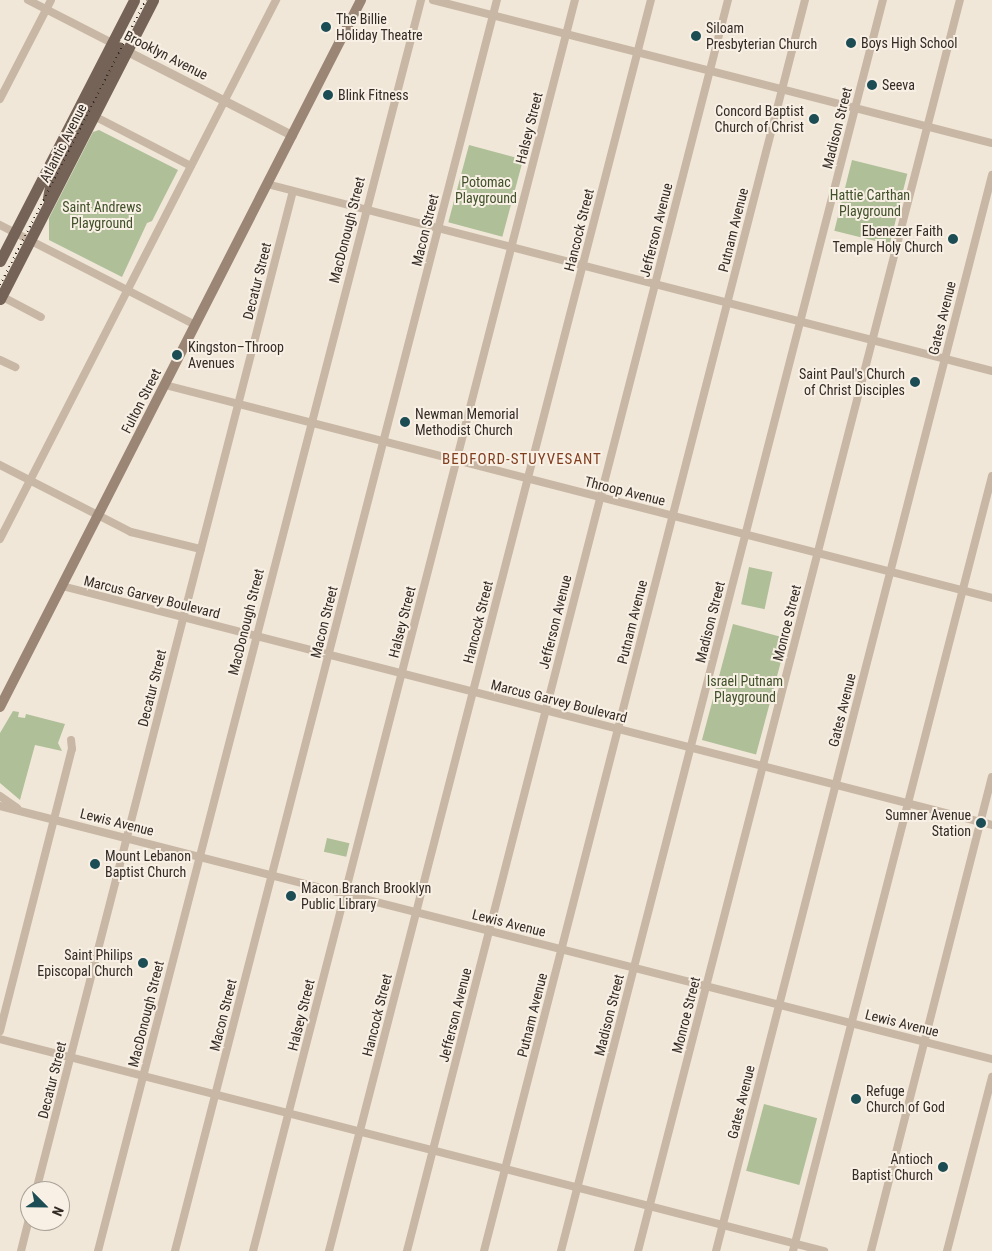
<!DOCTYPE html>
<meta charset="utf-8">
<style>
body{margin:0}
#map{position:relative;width:992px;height:1251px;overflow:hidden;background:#f0e7d8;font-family:"Roboto Condensed",sans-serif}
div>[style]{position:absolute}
.green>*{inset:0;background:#afbf98;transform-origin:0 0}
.minor>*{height:8px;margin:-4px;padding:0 4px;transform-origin:4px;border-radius:4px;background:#c8b7a4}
.tertiary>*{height:9px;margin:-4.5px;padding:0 4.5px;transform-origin:4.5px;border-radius:4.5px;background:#c8b7a4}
.secondary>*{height:10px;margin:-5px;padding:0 5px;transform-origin:5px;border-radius:5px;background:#9b8676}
.primary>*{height:11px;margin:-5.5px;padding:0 5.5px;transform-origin:5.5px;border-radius:5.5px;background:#756357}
.rail>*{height:2px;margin-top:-1px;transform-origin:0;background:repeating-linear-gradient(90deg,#332b26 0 1px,transparent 0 5px)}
.dots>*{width:14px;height:14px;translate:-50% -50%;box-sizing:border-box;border:2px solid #f8f0e4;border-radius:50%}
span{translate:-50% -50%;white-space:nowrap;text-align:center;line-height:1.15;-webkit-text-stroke:4px #f8f0e4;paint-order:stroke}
.poi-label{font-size:14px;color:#332b26}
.left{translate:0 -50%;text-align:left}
.right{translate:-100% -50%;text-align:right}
.street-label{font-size:14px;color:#332b26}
.park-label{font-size:14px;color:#40512a}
.neighbourhood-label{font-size:15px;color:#813f20;letter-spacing:1px}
.north{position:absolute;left:20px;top:1181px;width:50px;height:50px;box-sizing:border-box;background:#f8f0e4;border:1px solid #a9a198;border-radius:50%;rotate:113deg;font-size:14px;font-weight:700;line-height:20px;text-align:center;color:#332b26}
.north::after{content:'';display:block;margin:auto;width:18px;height:22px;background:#1c4c54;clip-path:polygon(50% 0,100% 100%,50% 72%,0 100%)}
</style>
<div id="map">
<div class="green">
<div style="clip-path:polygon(99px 130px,178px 170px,152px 221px,147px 223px,122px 277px,49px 240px,49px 218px,93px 132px)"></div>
<div style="left:469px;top:145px;width:56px;height:80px;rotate:15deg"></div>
<div style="left:852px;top:160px;width:57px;height:73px;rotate:14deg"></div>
<div style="left:749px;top:567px;width:24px;height:38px;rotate:12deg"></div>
<div style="left:733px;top:624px;width:56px;height:120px;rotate:15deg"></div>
<div style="clip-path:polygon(13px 711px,19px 712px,18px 717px,25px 718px,26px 714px,65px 724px,58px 743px,62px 751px,35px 745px,20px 800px,0 783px,0 733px)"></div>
<div style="left:327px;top:838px;width:23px;height:14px;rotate:13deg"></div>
<div style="left:764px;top:1104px;width:55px;height:69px;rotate:15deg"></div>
</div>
<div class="minor">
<div style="left:28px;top:0;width:94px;rotate:27.1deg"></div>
<div style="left:433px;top:0;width:577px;rotate:14.35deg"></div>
<div style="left:0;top:99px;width:111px;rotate:-62.7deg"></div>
<div style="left:94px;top:116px;width:109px;rotate:27.3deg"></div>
<div style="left:267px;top:184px;width:749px;rotate:14.46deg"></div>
<div style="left:0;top:225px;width:219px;rotate:27.1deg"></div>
<div style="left:1px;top:296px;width:45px;rotate:27.7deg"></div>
<div style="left:0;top:360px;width:17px;rotate:25deg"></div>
<div style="left:165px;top:385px;width:854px;rotate:14.44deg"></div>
<div style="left:0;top:465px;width:147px;rotate:27.1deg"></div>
<div style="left:131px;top:532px;width:72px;rotate:13.7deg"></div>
<div style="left:0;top:539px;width:606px;rotate:-62.88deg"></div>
<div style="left:62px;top:586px;width:960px;rotate:14.41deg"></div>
<div style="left:0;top:796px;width:21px;rotate:35deg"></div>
<div style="left:0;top:806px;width:1024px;rotate:14.31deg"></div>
<div style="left:0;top:1031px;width:291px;rotate:-75.7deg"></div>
<div style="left:72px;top:749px;width:9px;rotate:-96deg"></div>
<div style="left:0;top:1039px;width:851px;rotate:14.43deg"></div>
<div style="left:36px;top:1191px;width:1032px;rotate:-75.59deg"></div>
<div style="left:21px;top:1251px;width:37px;rotate:-76deg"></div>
<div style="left:98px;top:1251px;width:1292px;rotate:-75.52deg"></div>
<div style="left:175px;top:1251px;width:1292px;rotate:-75.57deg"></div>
<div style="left:253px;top:1251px;width:1292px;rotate:-75.57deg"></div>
<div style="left:329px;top:1251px;width:1292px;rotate:-75.57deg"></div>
<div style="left:407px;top:1251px;width:1292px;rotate:-75.61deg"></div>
<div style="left:484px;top:1251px;width:1292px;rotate:-75.61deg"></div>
<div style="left:561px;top:1251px;width:1292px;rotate:-75.57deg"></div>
<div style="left:638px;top:1251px;width:1292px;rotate:-75.57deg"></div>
<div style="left:716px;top:1251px;width:1111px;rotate:-75.61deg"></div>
<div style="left:793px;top:1251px;width:800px;rotate:-75.6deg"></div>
<div style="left:871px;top:1251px;width:489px;rotate:-75.7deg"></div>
<div style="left:947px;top:1251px;width:180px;rotate:-75.5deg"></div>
</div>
<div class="tertiary">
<div style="left:121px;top:48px;width:192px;rotate:27deg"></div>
</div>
<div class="secondary">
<div style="left:0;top:707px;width:794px;rotate:-62.95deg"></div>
</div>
<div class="primary">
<div style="left:48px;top:198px;width:17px;rotate:-80deg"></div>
<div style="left:51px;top:181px;width:150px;rotate:-63.1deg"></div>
<div style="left:0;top:261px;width:293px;rotate:-62.8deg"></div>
<div style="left:0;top:299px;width:336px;rotate:-62.9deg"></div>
</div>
<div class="rail">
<div style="left:0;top:285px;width:320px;rotate:-62.9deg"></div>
</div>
<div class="dots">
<div style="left:326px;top:27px;background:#1c4c54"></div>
<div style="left:696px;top:36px;background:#1c4c54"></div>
<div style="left:851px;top:43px;background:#1c4c54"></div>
<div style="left:872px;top:85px;background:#1c4c54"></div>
<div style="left:328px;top:95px;background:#1c4c54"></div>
<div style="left:814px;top:119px;background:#1c4c54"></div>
<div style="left:953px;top:239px;background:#1c4c54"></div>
<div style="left:177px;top:355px;background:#1c4c54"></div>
<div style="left:915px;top:382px;background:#1c4c54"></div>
<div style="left:405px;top:422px;background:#1c4c54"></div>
<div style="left:981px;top:823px;background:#1c4c54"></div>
<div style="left:95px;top:864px;background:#1c4c54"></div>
<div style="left:291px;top:896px;background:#1c4c54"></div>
<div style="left:143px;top:963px;background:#1c4c54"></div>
<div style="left:856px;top:1099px;background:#1c4c54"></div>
<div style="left:943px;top:1167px;background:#1c4c54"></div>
</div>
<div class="poi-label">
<span class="left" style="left:336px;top:27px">The Billie<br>Holiday Theatre</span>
<span class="left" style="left:706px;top:36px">Siloam<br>Presbyterian Church</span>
<span class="left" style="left:861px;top:43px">Boys High School</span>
<span class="left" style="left:882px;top:85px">Seeva</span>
<span class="left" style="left:338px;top:95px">Blink Fitness</span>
<span class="right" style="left:804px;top:119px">Concord Baptist<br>Church of Christ</span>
<span class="right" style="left:943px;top:239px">Ebenezer Faith<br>Temple Holy Church</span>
<span class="left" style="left:188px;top:355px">Kingston–Throop<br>Avenues</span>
<span class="right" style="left:905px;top:382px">Saint Paul's Church<br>of Christ Disciples</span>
<span class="left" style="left:415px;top:422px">Newman Memorial<br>Methodist Church</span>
<span class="right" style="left:971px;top:823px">Sumner Avenue<br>Station</span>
<span class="left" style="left:105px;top:864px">Mount Lebanon<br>Baptist Church</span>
<span class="left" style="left:301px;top:896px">Macon Branch Brooklyn<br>Public Library</span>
<span class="right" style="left:133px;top:963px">Saint Philips<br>Episcopal Church</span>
<span class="left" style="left:866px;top:1099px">Refuge<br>Church of God</span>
<span class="right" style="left:933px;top:1167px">Antioch<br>Baptist Church</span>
</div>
<div class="street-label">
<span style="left:166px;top:55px;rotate:27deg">Brooklyn Avenue</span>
<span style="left:529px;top:128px;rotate:-76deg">Halsey Street</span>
<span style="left:837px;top:128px;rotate:-76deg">Madison Street</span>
<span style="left:63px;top:143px;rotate:-63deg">Atlantic Avenue</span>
<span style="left:347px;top:230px;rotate:-76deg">MacDonough Street</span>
<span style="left:425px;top:230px;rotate:-76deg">Macon Street</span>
<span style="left:579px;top:230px;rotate:-76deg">Hancock Street</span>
<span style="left:656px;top:230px;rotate:-76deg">Jefferson Avenue</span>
<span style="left:733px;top:230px;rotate:-76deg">Putnam Avenue</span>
<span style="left:257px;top:281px;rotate:-76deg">Decatur Street</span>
<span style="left:942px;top:318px;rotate:-76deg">Gates Avenue</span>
<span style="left:141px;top:401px;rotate:-63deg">Fulton Street</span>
<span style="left:625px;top:491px;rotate:14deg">Throop Avenue</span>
<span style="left:152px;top:597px;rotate:14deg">Marcus Garvey Boulevard</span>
<span style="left:246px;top:622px;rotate:-76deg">MacDonough Street</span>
<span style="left:324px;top:622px;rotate:-76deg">Macon Street</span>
<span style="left:402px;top:622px;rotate:-76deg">Halsey Street</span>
<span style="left:478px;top:622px;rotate:-76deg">Hancock Street</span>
<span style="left:555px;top:622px;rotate:-76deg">Jefferson Avenue</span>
<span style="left:632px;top:622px;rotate:-76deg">Putnam Avenue</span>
<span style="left:710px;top:622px;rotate:-76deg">Madison Street</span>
<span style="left:787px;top:623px;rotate:-76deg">Monroe Street</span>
<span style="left:152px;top:688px;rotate:-76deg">Decatur Street</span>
<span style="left:559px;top:701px;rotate:14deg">Marcus Garvey Boulevard</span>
<span style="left:842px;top:710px;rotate:-76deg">Gates Avenue</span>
<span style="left:117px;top:822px;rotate:14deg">Lewis Avenue</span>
<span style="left:509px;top:923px;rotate:14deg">Lewis Avenue</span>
<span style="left:146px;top:1014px;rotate:-76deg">MacDonough Street</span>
<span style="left:223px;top:1015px;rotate:-76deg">Macon Street</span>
<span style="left:301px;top:1015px;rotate:-76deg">Halsey Street</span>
<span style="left:377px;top:1015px;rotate:-76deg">Hancock Street</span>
<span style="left:455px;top:1015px;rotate:-76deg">Jefferson Avenue</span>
<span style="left:532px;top:1015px;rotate:-76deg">Putnam Avenue</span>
<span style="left:609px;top:1015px;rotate:-76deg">Madison Street</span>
<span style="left:686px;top:1015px;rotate:-76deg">Monroe Street</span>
<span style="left:902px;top:1023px;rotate:14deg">Lewis Avenue</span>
<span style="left:52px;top:1080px;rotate:-76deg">Decatur Street</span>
<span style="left:741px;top:1102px;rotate:-76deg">Gates Avenue</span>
</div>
<div class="park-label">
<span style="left:486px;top:190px">Potomac<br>Playground</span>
<span style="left:870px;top:203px">Hattie Carthan<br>Playground</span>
<span style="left:102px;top:215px">Saint Andrews<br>Playground</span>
<span style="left:745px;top:689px">Israel Putnam<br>Playground</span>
</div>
<div class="neighbourhood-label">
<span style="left:522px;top:460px">BEDFORD-STUYVESANT</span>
</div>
<div class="north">N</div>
</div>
